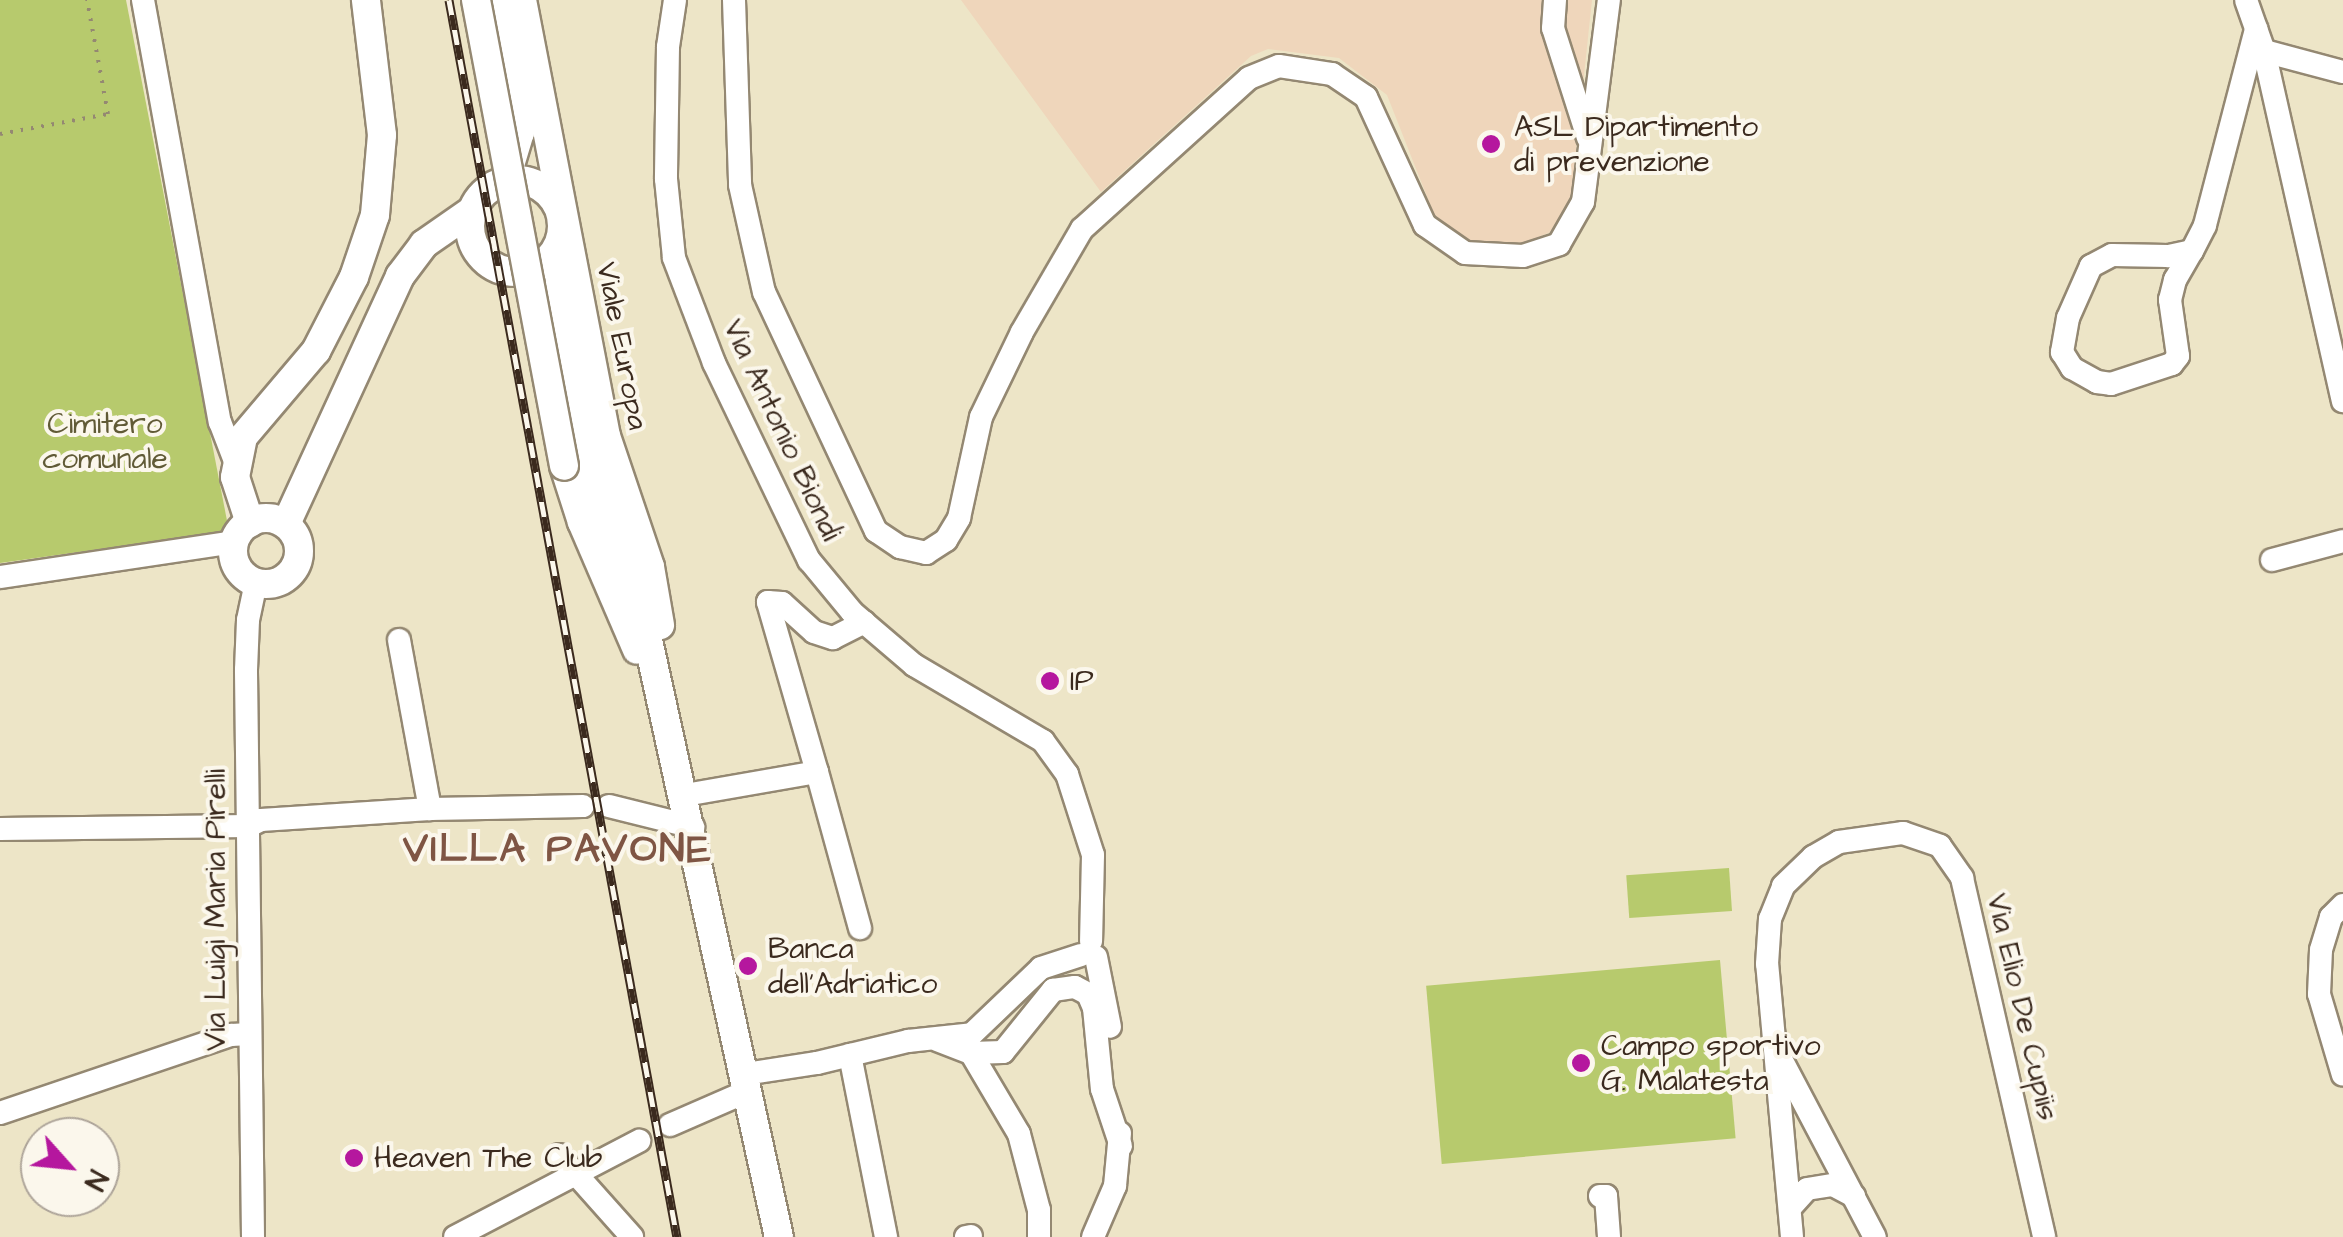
<!DOCTYPE html>
<style>
body{margin:0}
#map{position:relative;width:2343px;height:1237px;overflow:hidden;background:#ede5c7;font-family:"Architects Daughter",sans-serif}
div>[style]{position:absolute}
.built>*{inset:0;background:#efd6bb}
.green>*{inset:0;background:#b7ca6d;transform-origin:0 0}
.path>*{height:4px;margin-top:-2px;transform-origin:0;background:repeating-linear-gradient(90deg,#948872 0 2.5px,transparent 0 10.5px)}
.roads{filter:drop-shadow(2px 0 #948872) drop-shadow(-2px 0 #948872) drop-shadow(0 2px #948872) drop-shadow(0 -2px #948872)}
.minor>*{height:22px;margin:-11px;padding:0 11px;transform-origin:11px;border-radius:11px;background:#fff}
.major>*{height:28px;margin:-14px;padding:0 14px;transform-origin:14px;border-radius:14px;background:#fff}
.major>.ring{margin:-14px;padding:0;box-sizing:content-box;background:none;border:28px solid #fff;border-radius:50%}
.rail>*{height:9px;margin-top:-4.5px;transform-origin:0;background:repeating-linear-gradient(90deg,#fbf7ec 0 15px,#3b2a1e 0 30px);box-sizing:border-box;border-block:2px solid #3b2a1e}
.bridges{filter:drop-shadow(2px 0 #948872) drop-shadow(-2px 0 #948872) drop-shadow(0 2px #948872) drop-shadow(0 -2px #948872)}
.major-bridge>*{height:28px;margin:-14px;padding:0 14px;transform-origin:14px;border-radius:14px;background:#fff}
.dots>*{width:28px;height:28px;translate:-50% -50%;box-sizing:border-box;border:5px solid #fbf7ec;border-radius:50%}
span{translate:-50% -50%;white-space:nowrap;text-align:center;line-height:1.15;-webkit-text-stroke:8px #fbf7ec;paint-order:stroke}
.poi-label{font-size:30px;color:#3b2a1e}
.left{translate:0 -50%;text-align:left}
.street-label{font-size:30px;color:#3b2a1e}
.park-label{font-size:30px;color:#605a36}
.district-label{font-size:40px;color:#7f5544;font-weight:700;letter-spacing:2.5px}
.north{position:absolute;left:20px;top:1117px;width:100px;height:100px;box-sizing:border-box;background:#fbf7ec;border:2px solid #aea59a;border-radius:50%;rotate:117deg;font-size:28px;font-weight:700;line-height:40px;text-align:center;color:#3b2a1e}
.north::after{content:'';display:block;margin:auto;width:35px;height:45px;background:#b5179e;clip-path:polygon(50% 0,100% 100%,50% 72%,0 100%)}
</style>
<div id="map">
<div class="built">
<div style="clip-path:polygon(961px 0,1592px 0,1571px 197px,1555px 230px,1525px 243px,1469px 246px,1435px 217px,1387px 95px,1339px 58px,1268px 49px,1251px 56px,1101px 192px)"></div>
</div>
<div class="green">
<div style="clip-path:polygon(0 0,126px 0,229px 531px,0 563px)"></div>
<div style="left:1729px;top:868px;width:43px;height:103px;rotate:86deg"></div>
<div style="left:1720px;top:960px;width:179px;height:295px;rotate:85deg"></div>
</div>
<div class="path">
<div style="left:0;top:134px;width:110px;rotate:-10.5deg"></div>
<div style="left:108px;top:114px;width:116px;rotate:-100.4deg"></div>
</div>
<div class="roads">
<div class="minor">
<div style="left:143px;top:0;width:429px;rotate:79.7deg"></div>
<div style="left:220px;top:422px;width:42px;rotate:69deg"></div>
<div style="left:675px;top:0;width:48px;rotate:98.5deg"></div>
<div style="left:668px;top:47px;width:132px;rotate:90.9deg"></div>
<div style="left:666px;top:179px;width:79px;rotate:84.2deg"></div>
<div style="left:674px;top:258px;width:112px;rotate:69.1deg"></div>
<div style="left:714px;top:363px;width:219px;rotate:64.3deg"></div>
<div style="left:809px;top:560px;width:67px;rotate:50.4deg"></div>
<div style="left:852px;top:612px;width:82px;rotate:40.5deg"></div>
<div style="left:914px;top:665px;width:150px;rotate:30.5deg"></div>
<div style="left:1043px;top:741px;width:41px;rotate:54deg"></div>
<div style="left:1067px;top:774px;width:85px;rotate:72.2deg"></div>
<div style="left:1093px;top:855px;width:86px;rotate:91.3deg"></div>
<div style="left:734px;top:0;width:185px;rotate:88.1deg"></div>
<div style="left:740px;top:185px;width:110px;rotate:77.4deg"></div>
<div style="left:764px;top:292px;width:264px;rotate:64.9deg"></div>
<div style="left:876px;top:531px;width:29px;rotate:34deg"></div>
<div style="left:900px;top:547px;width:27px;rotate:13deg"></div>
<div style="left:926px;top:553px;width:24px;rotate:-33deg"></div>
<div style="left:946px;top:540px;width:26px;rotate:-59deg"></div>
<div style="left:959px;top:518px;width:103px;rotate:-77.7deg"></div>
<div style="left:981px;top:417px;width:94px;rotate:-64.2deg"></div>
<div style="left:1022px;top:332px;width:119px;rotate:-59.8deg"></div>
<div style="left:1082px;top:229px;width:225px;rotate:-42.1deg"></div>
<div style="left:1249px;top:78px;width:32px;rotate:-22deg"></div>
<div style="left:1279px;top:66px;width:54px;rotate:8.6deg"></div>
<div style="left:1332px;top:74px;width:41px;rotate:34.1deg"></div>
<div style="left:1366px;top:97px;width:141px;rotate:65.3deg"></div>
<div style="left:1425px;top:225px;width:49px;rotate:35deg"></div>
<div style="left:1465px;top:253px;width:58px;rotate:3deg"></div>
<div style="left:1523px;top:256px;width:38px;rotate:-18deg"></div>
<div style="left:1559px;top:244px;width:48px;rotate:-60.3deg"></div>
<div style="left:1583px;top:202px;width:204px;rotate:-82.7deg"></div>
<div style="left:1555px;top:0;width:28px;rotate:94deg"></div>
<div style="left:1553px;top:28px;width:115px;rotate:72.3deg"></div>
<div style="left:2246px;top:0;width:54px;rotate:70.6deg"></div>
<div style="left:2264px;top:51px;width:359px;rotate:77.3deg"></div>
<div style="left:2264px;top:51px;width:82px;rotate:14.9deg"></div>
<div style="left:2192px;top:251px;width:25px;rotate:168deg"></div>
<div style="left:2168px;top:256px;width:56px;rotate:-179deg"></div>
<div style="left:2112px;top:255px;width:24px;rotate:152deg"></div>
<div style="left:2091px;top:266px;width:57px;rotate:113.9deg"></div>
<div style="left:2068px;top:318px;width:35px;rotate:100deg"></div>
<div style="left:2062px;top:352px;width:19px;rotate:58deg"></div>
<div style="left:2072px;top:368px;width:29px;rotate:29deg"></div>
<div style="left:2097px;top:382px;width:14px;rotate:8deg"></div>
<div style="left:2111px;top:384px;width:64px;rotate:-18.2deg"></div>
<div style="left:2172px;top:364px;width:10px;rotate:-53deg"></div>
<div style="left:2178px;top:356px;width:57px;rotate:-98.1deg"></div>
<div style="left:2170px;top:300px;width:21px;rotate:-76deg"></div>
<div style="left:2175px;top:280px;width:34px;rotate:-60deg"></div>
<div style="left:2192px;top:251px;width:29px;rotate:-63deg"></div>
<div style="left:2205px;top:225px;width:203px;rotate:-75.4deg"></div>
<div style="left:2272px;top:560px;width:73px;rotate:-15deg"></div>
<div style="left:0;top:577px;width:237px;rotate:-8.5deg"></div>
<div style="left:399px;top:640px;width:172px;rotate:79.6deg"></div>
<div style="left:817px;top:772px;width:162px;rotate:74.6deg"></div>
<div style="left:685px;top:795px;width:134px;rotate:-9.9deg"></div>
<div style="left:817px;top:772px;width:177px;rotate:-106.1deg"></div>
<div style="left:768px;top:602px;width:14px;rotate:4deg"></div>
<div style="left:782px;top:603px;width:43px;rotate:42.2deg"></div>
<div style="left:814px;top:632px;width:20px;rotate:18deg"></div>
<div style="left:833px;top:638px;width:35px;rotate:-27deg"></div>
<div style="left:609px;top:806px;width:87px;rotate:14deg"></div>
<div style="left:0;top:829px;width:249px;rotate:-0.7deg"></div>
<div style="left:249px;top:826px;width:13px;rotate:-27deg"></div>
<div style="left:261px;top:820px;width:169px;rotate:-3.7deg"></div>
<div style="left:430px;top:809px;width:153px;rotate:-1.1deg"></div>
<div style="left:2343px;top:905px;width:17px;rotate:135deg"></div>
<div style="left:2331px;top:917px;width:34px;rotate:107deg"></div>
<div style="left:2321px;top:950px;width:44px;rotate:92.6deg"></div>
<div style="left:2319px;top:994px;width:84px;rotate:73.5deg"></div>
<div style="left:1096px;top:957px;width:71px;rotate:78.7deg"></div>
<div style="left:937px;top:1040px;width:36px;rotate:21deg"></div>
<div style="left:971px;top:1053px;width:32px;rotate:-2deg"></div>
<div style="left:1003px;top:1052px;width:80px;rotate:-51.1deg"></div>
<div style="left:1053px;top:990px;width:22px;rotate:-8deg"></div>
<div style="left:1075px;top:987px;width:15px;rotate:28deg"></div>
<div style="left:1088px;top:994px;width:15px;rotate:67deg"></div>
<div style="left:1094px;top:1008px;width:81px;rotate:84.4deg"></div>
<div style="left:1102px;top:1089px;width:60px;rotate:71.6deg"></div>
<div style="left:971px;top:1053px;width:94px;rotate:59.3deg"></div>
<div style="left:1019px;top:1134px;width:79px;rotate:75.3deg"></div>
<div style="left:1039px;top:1210px;width:27px;rotate:90deg"></div>
<div style="left:850px;top:1055px;width:186px;rotate:78.8deg"></div>
<div style="left:1781px;top:1059px;width:201px;rotate:62.2deg"></div>
<div style="left:745px;top:1074px;width:73px;rotate:-8.7deg"></div>
<div style="left:817px;top:1063px;width:94px;rotate:-13.6deg"></div>
<div style="left:908px;top:1041px;width:64px;rotate:-6.2deg"></div>
<div style="left:972px;top:1034px;width:95px;rotate:-43.7deg"></div>
<div style="left:1041px;top:968px;width:42px;rotate:-18deg"></div>
<div style="left:0;top:1113px;width:244px;rotate:-18.7deg"></div>
<div style="left:231px;top:1035px;width:19px;rotate:-3deg"></div>
<div style="left:670px;top:1125px;width:85px;rotate:-23.6deg"></div>
<div style="left:559px;top:1155px;width:110px;rotate:48.3deg"></div>
<div style="left:1600px;top:1196px;width:6px"></div>
<div style="left:1606px;top:1196px;width:41px;rotate:85.8deg"></div>
<div style="left:1790px;top:1208px;width:25px;rotate:-48deg"></div>
<div style="left:1807px;top:1189px;width:26px;rotate:-9deg"></div>
<div style="left:1833px;top:1185px;width:24px;rotate:28deg"></div>
<div style="left:253px;top:1237px;width:567px;rotate:-90.71deg"></div>
<div style="left:246px;top:670px;width:50px;rotate:-87.7deg"></div>
<div style="left:248px;top:620px;width:38px;rotate:-78deg"></div>
<div style="left:455px;top:1237px;width:208px;rotate:-27.6deg"></div>
<div style="left:966px;top:1237px;width:5px;rotate:-11deg"></div>
<div style="left:1093px;top:1237px;width:56px;rotate:-66.7deg"></div>
<div style="left:1115px;top:1186px;width:53px;rotate:-84.6deg"></div>
<div style="left:1792px;top:1237px;width:274px;rotate:-95.2deg"></div>
<div style="left:1767px;top:964px;width:45px;rotate:-86.2deg"></div>
<div style="left:1770px;top:919px;width:35px;rotate:-68deg"></div>
<div style="left:1783px;top:886px;width:42px;rotate:-44deg"></div>
<div style="left:1813px;top:857px;width:30px;rotate:-30deg"></div>
<div style="left:1839px;top:842px;width:65px;rotate:-8deg"></div>
<div style="left:1903px;top:833px;width:39px;rotate:19deg"></div>
<div style="left:1940px;top:846px;width:39px;rotate:55deg"></div>
<div style="left:1962px;top:878px;width:368px;rotate:77.1deg"></div>
</div>
<div class="major">
<div style="left:500px;top:0;width:134px;rotate:81.4deg"></div>
<div style="left:520px;top:132px;width:52px;rotate:106.7deg"></div>
<div style="left:522px;top:0;width:444px;rotate:79.1deg"></div>
<div style="left:606px;top:436px;width:138px;rotate:71.4deg"></div>
<div style="left:650px;top:567px;width:59px;rotate:80.2deg"></div>
<div class="ring" style="left:470px;top:180px;width:64px;height:64px"></div>
<div style="left:557px;top:248px;width:87px;rotate:85.4deg"></div>
<div style="left:564px;top:335px;width:121px;rotate:79.5deg"></div>
<div style="left:586px;top:454px;width:159px;rotate:70.2deg"></div>
<div style="left:640px;top:604px;width:648px;rotate:77.62deg"></div>
<div style="left:564px;top:466px;width:59px;rotate:72.2deg"></div>
<div style="left:582px;top:522px;width:139px;rotate:66.7deg"></div>
<div class="ring" style="left:233px;top:518px;width:38px;height:38px"></div>
<div style="left:250px;top:523px;width:48px;rotate:-108.1deg"></div>
<div style="left:235px;top:477px;width:41px;rotate:-78.7deg"></div>
<div style="left:243px;top:437px;width:113px;rotate:-49.7deg"></div>
<div style="left:316px;top:351px;width:83px;rotate:-62.8deg"></div>
<div style="left:354px;top:277px;width:65px;rotate:-71.3deg"></div>
<div style="left:375px;top:215px;width:80px;rotate:-85deg"></div>
<div style="left:382px;top:135px;width:136px;rotate:-96.8deg"></div>
<div style="left:286px;top:524px;width:273px;rotate:-65.3deg"></div>
<div style="left:400px;top:276px;width:40px;rotate:-53deg"></div>
<div style="left:424px;top:244px;width:60px;rotate:-34.8deg"></div>
</div>
</div>
<div class="rail">
<div style="left:449px;top:0;width:1258px;rotate:79.56deg"></div>
</div>
<div class="bridges">
<div class="major-bridge">
<div style="left:476px;top:0;width:474px;rotate:79.3deg"></div>
</div>
</div>
<div class="dots">
<div style="left:1491px;top:144px;background:#b5179e"></div>
<div style="left:1050px;top:681px;background:#b5179e"></div>
<div style="left:748px;top:966px;background:#b5179e"></div>
<div style="left:1581px;top:1063px;background:#b5179e"></div>
<div style="left:354px;top:1158px;background:#b5179e"></div>
</div>
<div class="poi-label">
<span class="left" style="left:1514px;top:144px">ASL Dipartimento<br>di prevenzione</span>
<span class="left" style="left:1070px;top:681px">IP</span>
<span class="left" style="left:768px;top:966px">Banca<br>dell'Adriatico</span>
<span class="left" style="left:1601px;top:1063px">Campo sportivo<br>G. Malatesta</span>
<span class="left" style="left:374px;top:1158px">Heaven The Club</span>
</div>
<div class="street-label">
<span style="left:622px;top:346px;rotate:79deg">Viale Europa</span>
<span style="left:782px;top:430px;rotate:65deg">Via Antonio Biondi</span>
<span style="left:216px;top:910px;rotate:-90deg">Via Luigi Maria Pirelli</span>
<span style="left:2022px;top:1007px;rotate:77deg">Via Elio De Cupiis</span>
</div>
<div class="park-label">
<span style="left:105px;top:441px">Cimitero<br>comunale</span>
</div>
<div class="district-label">
<span style="left:558px;top:850px">VILLA PAVONE</span>
</div>
<div class="north">N</div>
</div>
